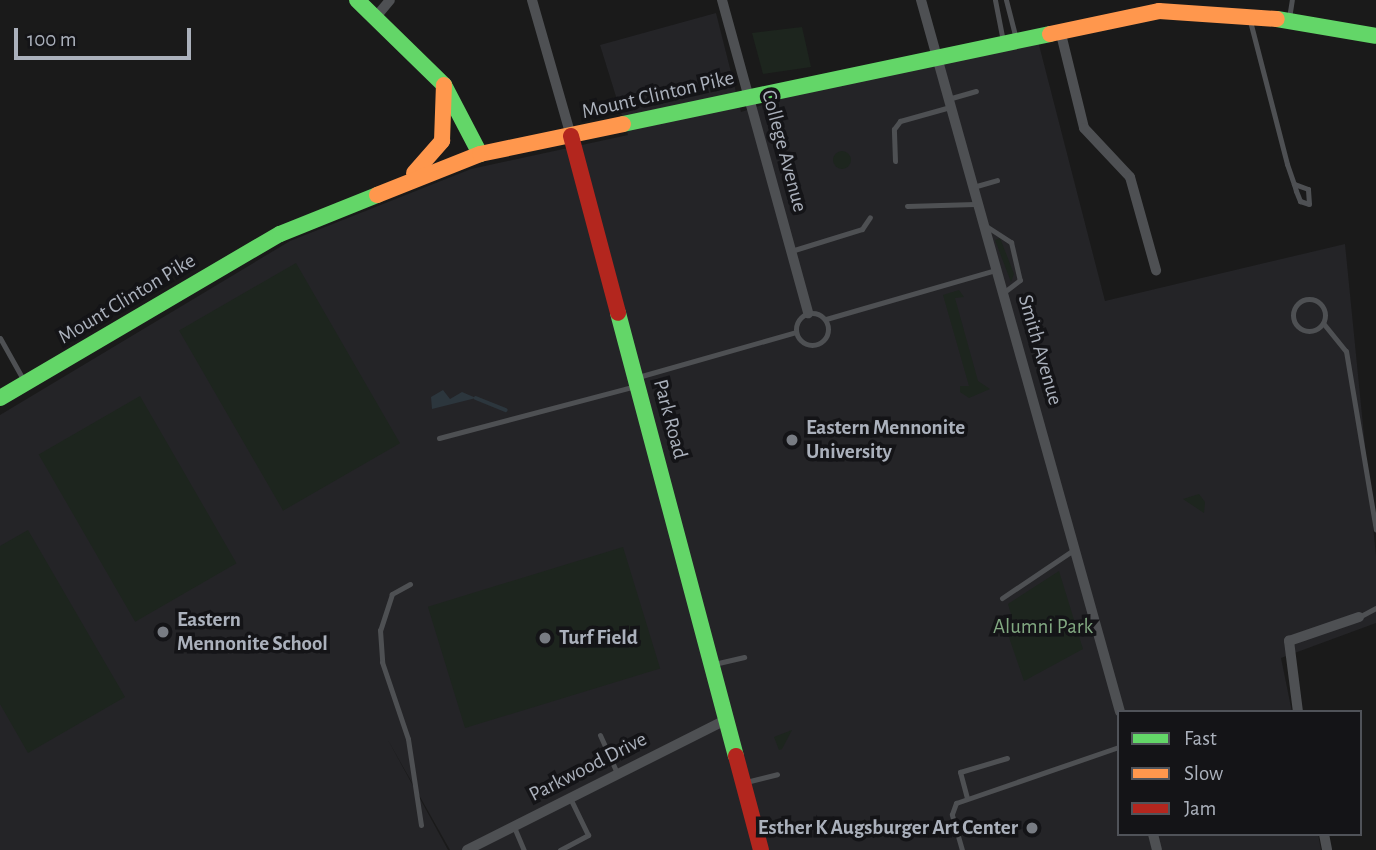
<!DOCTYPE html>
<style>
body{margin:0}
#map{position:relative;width:1376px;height:850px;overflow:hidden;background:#1a1a1a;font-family:"Alegreya Sans",sans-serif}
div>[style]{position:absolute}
.built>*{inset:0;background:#242427}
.green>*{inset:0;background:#1d251e;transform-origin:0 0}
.round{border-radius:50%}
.water>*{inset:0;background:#2c363d}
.stream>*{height:3.5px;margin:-1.75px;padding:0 1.75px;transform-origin:1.75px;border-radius:1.75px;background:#2c363d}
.lane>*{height:5px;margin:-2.5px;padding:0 2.5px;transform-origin:2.5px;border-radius:2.5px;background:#4e5053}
.lane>.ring{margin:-2.5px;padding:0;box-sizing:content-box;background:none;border:5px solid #4e5053;border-radius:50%}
.street>*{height:10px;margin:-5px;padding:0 5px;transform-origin:5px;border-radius:5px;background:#4e5053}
.fast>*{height:16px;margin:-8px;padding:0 8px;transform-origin:8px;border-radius:8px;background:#63d668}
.slow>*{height:16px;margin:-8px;padding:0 8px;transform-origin:8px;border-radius:8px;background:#ff974d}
.jam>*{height:16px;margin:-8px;padding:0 8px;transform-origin:8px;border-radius:8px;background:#b3261e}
.dots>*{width:19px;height:19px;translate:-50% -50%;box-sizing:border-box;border:4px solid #141417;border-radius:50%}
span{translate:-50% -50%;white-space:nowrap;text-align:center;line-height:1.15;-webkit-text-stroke:7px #141417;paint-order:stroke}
.street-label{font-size:21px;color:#abb1bc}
.poi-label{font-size:21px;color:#abb1bc;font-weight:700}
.left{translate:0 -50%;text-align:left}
.right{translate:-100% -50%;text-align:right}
.park-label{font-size:21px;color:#81a881}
.legend{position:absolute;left:1117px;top:710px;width:245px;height:126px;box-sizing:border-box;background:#141417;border:2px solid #505359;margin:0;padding:9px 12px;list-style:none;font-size:21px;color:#abb1bc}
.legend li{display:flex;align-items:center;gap:14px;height:35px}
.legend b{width:35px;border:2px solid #505359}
.scale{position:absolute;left:14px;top:28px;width:177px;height:32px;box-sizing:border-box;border:4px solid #abb1bc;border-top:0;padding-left:9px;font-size:21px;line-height:24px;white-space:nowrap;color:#abb1bc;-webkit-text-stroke:5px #141417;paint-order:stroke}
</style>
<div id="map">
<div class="built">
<div style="clip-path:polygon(716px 13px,741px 112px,814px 88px,1038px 41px,1105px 301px,1345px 244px,1376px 556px,1376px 623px,1281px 658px,1292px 712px,1119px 712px,1119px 834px,1318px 834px,1321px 850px,450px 850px,388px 740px,448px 850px,0 850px,0 415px,290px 241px,471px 169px,628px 135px,600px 45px)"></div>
</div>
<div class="green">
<div style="clip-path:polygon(802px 27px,811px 67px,763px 74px,752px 33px)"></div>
<div class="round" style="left:833px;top:151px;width:18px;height:18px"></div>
<div style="clip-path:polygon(1000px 238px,1014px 274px,1011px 282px,995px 240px)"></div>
<div style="left:296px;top:263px;width:208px;height:135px;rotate:60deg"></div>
<div style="clip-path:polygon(959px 290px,964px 297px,955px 298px,978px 381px,990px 389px,969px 398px,960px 392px,960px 386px,969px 386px,943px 295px)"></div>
<div style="left:140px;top:396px;width:193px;height:117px;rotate:60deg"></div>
<div style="clip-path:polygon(1199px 494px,1205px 502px,1204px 513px,1183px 499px)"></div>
<div style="clip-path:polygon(28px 530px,125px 697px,28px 753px,0 704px,0 546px)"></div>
<div style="left:623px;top:547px;width:127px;height:204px;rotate:73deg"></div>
<div style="clip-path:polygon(1059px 571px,1083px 649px,1024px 681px,1002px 617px,1011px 614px,1008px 604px)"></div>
<div style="clip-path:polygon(792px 730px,782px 749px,779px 750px,774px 737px)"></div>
</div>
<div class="water">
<div style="clip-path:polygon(443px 390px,450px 399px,462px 392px,476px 398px,432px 409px,431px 397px)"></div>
</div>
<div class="stream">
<div style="left:476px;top:398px;width:32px;rotate:22deg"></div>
</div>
<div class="lane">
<div style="left:995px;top:0;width:42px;rotate:79deg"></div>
<div style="left:1006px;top:0;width:40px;rotate:75.6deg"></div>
<div style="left:1249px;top:17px;width:152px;rotate:75.5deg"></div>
<div style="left:1287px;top:164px;width:21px;rotate:71deg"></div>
<div style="left:1294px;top:184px;width:7px;rotate:74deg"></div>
<div style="left:1296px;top:191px;width:11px;rotate:68deg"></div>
<div style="left:1300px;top:201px;width:9px;rotate:18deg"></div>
<div style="left:1309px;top:204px;width:15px;rotate:-94deg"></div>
<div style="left:1308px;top:189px;width:15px;rotate:-160deg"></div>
<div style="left:1289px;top:18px;width:18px;rotate:-81deg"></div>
<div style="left:948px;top:99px;width:29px;rotate:-16deg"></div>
<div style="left:895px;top:161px;width:32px;rotate:-92deg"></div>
<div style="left:894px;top:129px;width:10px;rotate:-53deg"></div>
<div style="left:900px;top:121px;width:52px;rotate:-15.6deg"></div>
<div style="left:973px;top:187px;width:25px;rotate:-16deg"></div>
<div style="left:907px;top:206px;width:68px;rotate:-1.7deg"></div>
<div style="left:986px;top:226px;width:30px;rotate:33deg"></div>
<div style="left:1011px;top:242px;width:39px;rotate:77deg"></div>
<div style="left:1020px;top:280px;width:21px;rotate:143deg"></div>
<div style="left:791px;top:251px;width:74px;rotate:-17.2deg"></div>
<div style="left:862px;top:229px;width:14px;rotate:-56deg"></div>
<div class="ring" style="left:1293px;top:299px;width:27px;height:27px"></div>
<div class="ring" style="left:796px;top:313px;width:27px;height:27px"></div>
<div style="left:826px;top:319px;width:177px;rotate:-16.1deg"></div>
<div style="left:1323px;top:323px;width:36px;rotate:51deg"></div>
<div style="left:1346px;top:351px;width:181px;rotate:80.5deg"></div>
<div style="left:0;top:338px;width:49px;rotate:60.8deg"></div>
<div style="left:638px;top:377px;width:164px;rotate:-15.9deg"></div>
<div style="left:439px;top:438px;width:204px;rotate:-14.8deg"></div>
<div style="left:410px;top:584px;width:21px;rotate:151deg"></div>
<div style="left:392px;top:594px;width:38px;rotate:108deg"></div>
<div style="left:380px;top:630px;width:32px;rotate:86deg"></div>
<div style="left:382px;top:662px;width:81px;rotate:71.3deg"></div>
<div style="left:408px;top:739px;width:87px;rotate:81.4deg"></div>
<div style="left:1002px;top:598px;width:84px;rotate:-33.9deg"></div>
<div style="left:1359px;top:617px;width:19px;rotate:-28deg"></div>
<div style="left:714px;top:664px;width:31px;rotate:-13deg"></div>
<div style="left:600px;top:735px;width:42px;rotate:65.9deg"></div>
<div style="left:746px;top:782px;width:32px;rotate:-14deg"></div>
<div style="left:967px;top:798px;width:27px;rotate:-105deg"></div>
<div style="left:960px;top:772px;width:49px;rotate:-16.6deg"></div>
<div style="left:514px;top:827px;width:25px;rotate:67deg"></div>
<div style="left:560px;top:850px;width:32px;rotate:-28deg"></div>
<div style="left:588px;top:835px;width:41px;rotate:-115.9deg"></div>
<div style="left:962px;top:850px;width:37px;rotate:-106deg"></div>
<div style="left:952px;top:814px;width:12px;rotate:-70deg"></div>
<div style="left:956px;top:803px;width:172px;rotate:-19deg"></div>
</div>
<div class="street">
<div style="left:532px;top:0;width:141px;rotate:74deg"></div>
<div style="left:722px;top:0;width:325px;rotate:74.6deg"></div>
<div style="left:921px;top:0;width:739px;rotate:74.38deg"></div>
<div style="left:375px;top:18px;width:23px;rotate:-50deg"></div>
<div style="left:1060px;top:30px;width:101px;rotate:76.2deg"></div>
<div style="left:1084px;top:128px;width:67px;rotate:46.8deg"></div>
<div style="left:1130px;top:177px;width:97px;rotate:74.4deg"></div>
<div style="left:1298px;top:712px;width:72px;rotate:-97.2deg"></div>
<div style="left:1289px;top:641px;width:74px;rotate:-18.9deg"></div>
<div style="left:1153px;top:834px;width:16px;rotate:76deg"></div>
<div style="left:1324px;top:834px;width:16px;rotate:79deg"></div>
<div style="left:467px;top:850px;width:291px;rotate:-26.7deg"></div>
</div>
<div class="fast">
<div style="left:357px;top:0;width:122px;rotate:44.3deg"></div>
<div style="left:444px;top:85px;width:78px;rotate:62.4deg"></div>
<div style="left:1277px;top:19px;width:100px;rotate:9.7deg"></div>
<div style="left:623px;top:124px;width:436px;rotate:-11.9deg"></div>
<div style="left:618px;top:313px;width:458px;rotate:75.1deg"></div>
<div style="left:0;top:398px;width:324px;rotate:-30.4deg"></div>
<div style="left:280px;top:234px;width:105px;rotate:-21.9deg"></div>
</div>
<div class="slow">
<div style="left:1050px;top:34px;width:111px;rotate:-11.9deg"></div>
<div style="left:1159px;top:11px;width:118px;rotate:3.9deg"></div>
<div style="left:414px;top:173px;width:43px;rotate:-48.8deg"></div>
<div style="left:442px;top:141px;width:56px;rotate:-88deg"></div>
<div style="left:377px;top:195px;width:111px;rotate:-21.7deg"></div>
<div style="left:480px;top:154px;width:146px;rotate:-11.8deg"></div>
</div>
<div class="jam">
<div style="left:571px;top:136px;width:183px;rotate:75.1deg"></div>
<div style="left:736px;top:756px;width:97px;rotate:75.1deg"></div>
</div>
<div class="dots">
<div style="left:792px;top:440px;background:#787c83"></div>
<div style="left:163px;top:632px;background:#787c83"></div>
<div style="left:545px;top:638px;background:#787c83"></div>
<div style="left:1032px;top:828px;background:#787c83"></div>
</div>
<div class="street-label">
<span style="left:658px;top:95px;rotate:-13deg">Mount Clinton Pike</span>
<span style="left:784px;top:151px;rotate:75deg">College Avenue</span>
<span style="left:127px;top:299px;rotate:-31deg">Mount Clinton Pike</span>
<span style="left:1040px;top:350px;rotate:74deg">Smith Avenue</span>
<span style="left:670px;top:419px;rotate:75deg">Park Road</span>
<span style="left:588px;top:767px;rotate:-27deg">Parkwood Drive</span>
</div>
<div class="poi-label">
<span class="left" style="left:806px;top:440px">Eastern Mennonite<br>University</span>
<span class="left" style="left:177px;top:632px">Eastern<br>Mennonite School</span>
<span class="left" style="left:559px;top:638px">Turf Field</span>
<span class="right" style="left:1018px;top:828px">Esther K Augsburger Art Center</span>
</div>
<div class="park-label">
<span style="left:1043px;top:627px">Alumni Park</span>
</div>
<ul class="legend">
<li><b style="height:9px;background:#63d668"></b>Fast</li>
<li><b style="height:9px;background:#ff974d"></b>Slow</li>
<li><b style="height:9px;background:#b3261e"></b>Jam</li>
</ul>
<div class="scale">100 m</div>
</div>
